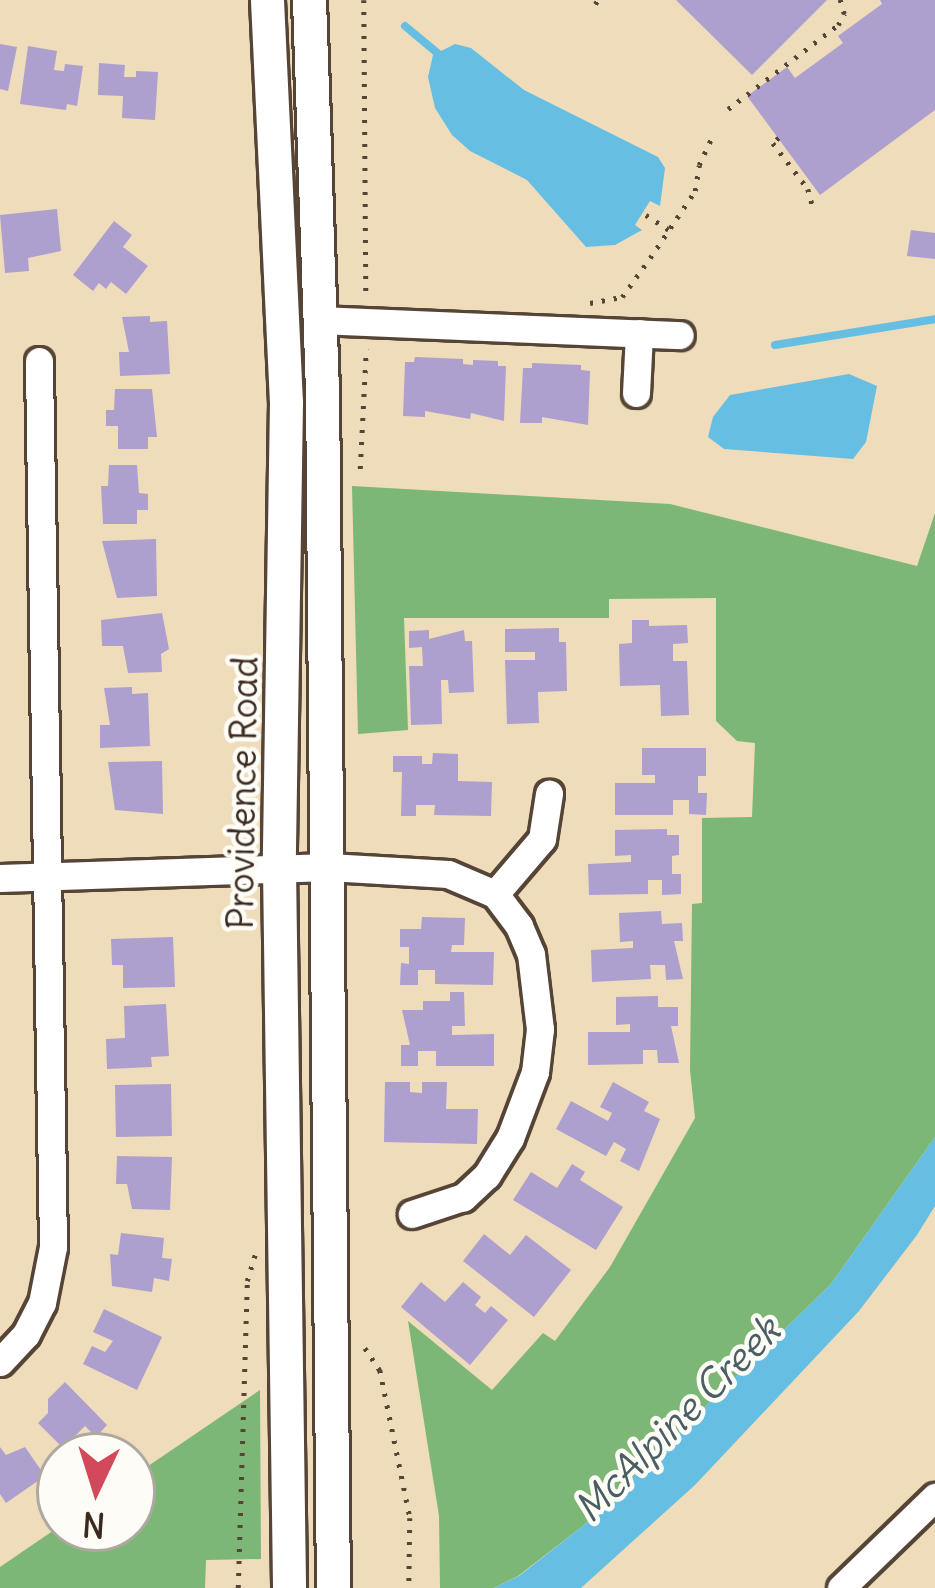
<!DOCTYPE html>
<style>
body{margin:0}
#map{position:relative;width:935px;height:1588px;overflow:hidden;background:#efdcbb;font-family:Delius,sans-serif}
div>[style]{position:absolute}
.forest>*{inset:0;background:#7cb776}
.water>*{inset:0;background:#66bfe3}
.stream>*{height:8px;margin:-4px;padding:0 4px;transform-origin:4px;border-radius:4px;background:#66bfe3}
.building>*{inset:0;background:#ad9fce;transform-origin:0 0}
.path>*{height:4.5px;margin-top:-2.25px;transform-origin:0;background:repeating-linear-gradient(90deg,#564536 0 3px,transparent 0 12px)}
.roads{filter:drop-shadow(3px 0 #564536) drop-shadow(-3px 0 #564536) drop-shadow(0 3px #564536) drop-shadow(0 -3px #564536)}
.minor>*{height:27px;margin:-13.5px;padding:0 13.5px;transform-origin:13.5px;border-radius:13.5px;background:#fff}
.major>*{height:33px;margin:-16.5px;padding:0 16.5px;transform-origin:16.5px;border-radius:16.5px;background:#fff}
span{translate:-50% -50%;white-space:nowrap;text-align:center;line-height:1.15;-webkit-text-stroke:9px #fdfcf7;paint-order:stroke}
.street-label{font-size:36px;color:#3b2a1e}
.water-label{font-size:39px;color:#4a5e63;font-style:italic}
.north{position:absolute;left:36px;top:1432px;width:120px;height:120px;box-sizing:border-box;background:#fdfcf7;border:3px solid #afa8a0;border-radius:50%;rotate:184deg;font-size:33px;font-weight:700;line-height:48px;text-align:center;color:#3b2a1e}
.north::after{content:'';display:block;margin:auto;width:42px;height:54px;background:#d1495b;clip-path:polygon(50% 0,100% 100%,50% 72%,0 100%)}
</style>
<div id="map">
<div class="forest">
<div style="clip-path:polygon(352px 486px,670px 504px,917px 566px,935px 513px,935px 1137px,831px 1284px,584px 1525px,518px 1576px,494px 1588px,440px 1588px,439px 1516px,408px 1321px,492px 1390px,543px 1333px,555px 1341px,610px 1267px,695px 1118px,690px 1070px,692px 904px,702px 903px,702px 818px,752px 817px,755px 743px,737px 741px,716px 721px,716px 598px,609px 599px,609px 618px,404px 618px,408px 730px,358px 734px)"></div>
<div style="clip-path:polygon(260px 1390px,261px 1559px,206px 1560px,205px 1588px,0 1588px,0 1567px,60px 1526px,132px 1528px,132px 1477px)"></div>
</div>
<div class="water">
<div style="clip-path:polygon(455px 44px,471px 48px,524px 90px,658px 157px,665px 168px,660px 206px,650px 201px,635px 225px,642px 230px,615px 245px,586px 247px,527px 180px,470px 151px,452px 135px,435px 108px,428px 77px,433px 55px)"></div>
<div style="clip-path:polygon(849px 374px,877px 386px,866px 442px,853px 459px,724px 449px,708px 437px,713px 417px,730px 395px)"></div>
<div style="clip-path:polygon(935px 1137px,935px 1206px,917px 1235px,859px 1311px,695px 1485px,581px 1588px,494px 1588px,519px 1576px,584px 1525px,831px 1284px)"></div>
</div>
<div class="stream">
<div style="left:405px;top:26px;width:47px;rotate:39.8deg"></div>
<div style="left:775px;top:345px;width:162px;rotate:-9.2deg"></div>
</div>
<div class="building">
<div style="clip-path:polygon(676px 0,827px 0,752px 75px)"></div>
<div style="clip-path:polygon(880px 0,935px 0,935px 110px,820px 195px,747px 96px,787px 67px,795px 78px,843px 43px,838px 36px,882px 4px)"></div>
<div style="clip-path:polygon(0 44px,17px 47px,8px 91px,0 89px)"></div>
<div style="clip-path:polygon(28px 46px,57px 51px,54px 70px,64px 71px,65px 64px,83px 66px,77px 106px,67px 104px,66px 110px,20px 104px)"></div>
<div style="clip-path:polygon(99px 63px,125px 65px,124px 77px,136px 77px,136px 71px,158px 72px,155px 120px,122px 118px,123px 96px,98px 95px)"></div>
<div style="clip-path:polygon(57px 209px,61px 251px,28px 258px,29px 271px,5px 273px,0 215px)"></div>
<div style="clip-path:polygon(114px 221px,132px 235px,123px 247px,148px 266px,126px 294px,111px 282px,106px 289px,99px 283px,93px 291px,73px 275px)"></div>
<div style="clip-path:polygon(911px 230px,935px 233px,935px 259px,907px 256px)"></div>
<div style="clip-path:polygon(150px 316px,150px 322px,167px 321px,170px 374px,120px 376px,119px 352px,129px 352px,122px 317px)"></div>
<div style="clip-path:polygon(415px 357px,463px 359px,463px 364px,473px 365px,473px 360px,498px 361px,498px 366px,506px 366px,504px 421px,471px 413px,470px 419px,425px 411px,425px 417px,403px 416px,405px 362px,414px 362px)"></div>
<div style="clip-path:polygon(532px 363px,581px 365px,581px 370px,590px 371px,588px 425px,542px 417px,542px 423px,520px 423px,523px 368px,532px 368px)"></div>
<div style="clip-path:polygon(115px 389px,152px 389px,157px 437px,148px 437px,148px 449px,118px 449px,118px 426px,106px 426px,106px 410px,114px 410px)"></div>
<div style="clip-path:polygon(109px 465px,137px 465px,139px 493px,148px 494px,148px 510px,137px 510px,137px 524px,103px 524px,101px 486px,108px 486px)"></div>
<div style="clip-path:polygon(156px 539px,157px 596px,117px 598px,102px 541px)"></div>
<div style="clip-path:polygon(162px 613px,169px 649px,161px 654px,162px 672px,128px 673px,123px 646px,102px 646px,101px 620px)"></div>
<div style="clip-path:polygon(632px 620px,649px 620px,649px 626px,687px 625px,688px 643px,673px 644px,673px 661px,687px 661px,689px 715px,661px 716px,660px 685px,620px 686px,619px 644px,632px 643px)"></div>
<div style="clip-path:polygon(559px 628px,559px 642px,566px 642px,567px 691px,538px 692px,539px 723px,507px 724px,505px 660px,535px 660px,535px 652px,505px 652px,505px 629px)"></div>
<div style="clip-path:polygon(429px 630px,429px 639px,464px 630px,465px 641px,472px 641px,474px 692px,449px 693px,448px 680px,441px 680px,442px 724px,411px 725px,409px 666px,423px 666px,422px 647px,409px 648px,409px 631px)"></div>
<div style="clip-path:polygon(132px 687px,132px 694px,148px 693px,150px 746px,100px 748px,100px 725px,110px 725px,104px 688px)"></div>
<div style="clip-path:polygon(642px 748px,706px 748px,706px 776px,698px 776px,698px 793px,707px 793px,706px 815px,689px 814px,689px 800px,673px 800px,673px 815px,615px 815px,615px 783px,655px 783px,655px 775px,642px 775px)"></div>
<div style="clip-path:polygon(433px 753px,458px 754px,458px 781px,492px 782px,491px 816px,434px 815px,435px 805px,416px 805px,416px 816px,401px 816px,402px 772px,393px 772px,393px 756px,422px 756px,422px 764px,432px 764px)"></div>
<div style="clip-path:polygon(162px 761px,163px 814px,115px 810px,108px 762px)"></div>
<div style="clip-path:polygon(667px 829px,667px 835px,679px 835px,679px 855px,672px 856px,672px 874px,681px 874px,681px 894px,662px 895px,662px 880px,648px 880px,648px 894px,589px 895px,588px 864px,631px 862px,631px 855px,615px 856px,615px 830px)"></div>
<div style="clip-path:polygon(661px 911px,662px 924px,682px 923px,683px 941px,674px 941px,683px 979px,666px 980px,665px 965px,650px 965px,651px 979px,592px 982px,591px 950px,633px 948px,633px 941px,620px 942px,619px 913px)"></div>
<div style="clip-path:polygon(422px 917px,465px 918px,464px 945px,452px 945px,451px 952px,494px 952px,493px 985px,435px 984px,435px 970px,418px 970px,418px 985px,400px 985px,401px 963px,409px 964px,409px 947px,400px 947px,400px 929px,421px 929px)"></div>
<div style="clip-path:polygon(173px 937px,175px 987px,123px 988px,123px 965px,112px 965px,111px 939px)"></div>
<div style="clip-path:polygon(450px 992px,464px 992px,465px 1026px,452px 1026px,452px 1035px,494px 1034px,494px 1066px,436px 1066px,436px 1051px,418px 1051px,418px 1066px,401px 1066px,401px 1045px,410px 1045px,402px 1010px,423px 1010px,423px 1001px,450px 1001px)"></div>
<div style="clip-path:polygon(658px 996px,658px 1007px,678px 1007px,678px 1026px,671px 1026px,679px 1063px,658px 1063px,657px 1050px,643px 1050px,643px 1064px,588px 1065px,588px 1032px,630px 1032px,630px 1024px,616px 1025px,616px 997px)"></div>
<div style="clip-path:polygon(166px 1004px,169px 1056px,151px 1057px,152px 1067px,107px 1069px,106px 1039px,125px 1038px,124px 1006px)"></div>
<div style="clip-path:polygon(385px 1082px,410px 1082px,410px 1092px,422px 1093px,422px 1082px,447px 1082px,446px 1109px,478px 1109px,477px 1144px,384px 1142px)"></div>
<div style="clip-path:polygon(613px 1082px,649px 1102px,644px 1111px,660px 1119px,639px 1171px,620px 1161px,626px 1149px,614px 1142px,606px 1156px,556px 1129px,571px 1101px,608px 1121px,612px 1113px,600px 1107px)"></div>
<div style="left:171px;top:1084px;width:52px;height:56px;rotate:89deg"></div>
<div style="clip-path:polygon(117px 1156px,172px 1157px,170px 1210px,132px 1209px,127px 1184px,116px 1184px)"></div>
<div style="clip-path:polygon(572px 1164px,585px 1172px,580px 1180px,623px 1207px,596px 1250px,513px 1200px,531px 1172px,557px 1188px)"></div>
<div style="clip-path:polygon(121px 1233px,164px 1238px,162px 1258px,172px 1259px,169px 1281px,154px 1278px,152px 1292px,112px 1286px,110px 1254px,118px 1255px)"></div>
<div style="clip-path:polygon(484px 1234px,510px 1255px,526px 1235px,571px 1270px,534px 1317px,463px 1261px)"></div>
<div style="clip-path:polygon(421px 1282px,445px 1302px,463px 1282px,481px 1297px,475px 1305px,485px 1313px,491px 1306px,508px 1320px,470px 1365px,401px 1307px)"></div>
<div style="clip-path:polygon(104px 1309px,162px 1337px,137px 1390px,83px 1364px,92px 1346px,105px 1352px,113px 1341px,93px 1332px)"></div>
<div style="clip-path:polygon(65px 1382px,107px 1425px,96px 1437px,85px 1426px,63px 1448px,38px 1423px,48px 1413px,48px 1399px)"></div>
<div style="clip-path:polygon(0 1447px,6px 1455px,25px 1447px,45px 1476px,6px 1503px,0 1494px)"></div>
</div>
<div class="path">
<div style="left:364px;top:0;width:296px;rotate:89.6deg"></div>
<div style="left:595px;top:4px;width:5px;rotate:-53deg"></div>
<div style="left:728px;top:109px;width:138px;rotate:-37.4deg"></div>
<div style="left:838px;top:25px;width:13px;rotate:-61deg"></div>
<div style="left:844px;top:14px;width:15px;rotate:-106deg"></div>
<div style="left:779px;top:138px;width:8px;rotate:140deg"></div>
<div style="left:773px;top:143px;width:58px;rotate:52.7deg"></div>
<div style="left:808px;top:189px;width:16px;rotate:75deg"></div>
<div style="left:646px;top:215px;width:27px;rotate:33deg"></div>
<div style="left:590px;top:303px;width:33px;rotate:-11deg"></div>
<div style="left:622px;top:297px;width:48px;rotate:-54.3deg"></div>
<div style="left:650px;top:258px;width:81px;rotate:-56.1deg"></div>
<div style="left:695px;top:191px;width:26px;rotate:-81deg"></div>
<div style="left:699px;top:165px;width:33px;rotate:-65deg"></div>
<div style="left:360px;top:469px;width:120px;rotate:-87.1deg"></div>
<div style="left:365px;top:1348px;width:27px;rotate:56deg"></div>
<div style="left:380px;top:1370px;width:151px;rotate:78.5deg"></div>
<div style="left:410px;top:1518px;width:70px;rotate:90.8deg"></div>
<div style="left:238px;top:1588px;width:307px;rotate:-88.3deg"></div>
<div style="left:247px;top:1281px;width:28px;rotate:-73deg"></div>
</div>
<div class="roads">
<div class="minor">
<div style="left:320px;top:320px;width:360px;rotate:2.4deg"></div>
<div style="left:636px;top:393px;width:60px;rotate:-87.1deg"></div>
<div style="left:0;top:878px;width:329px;rotate:-1.9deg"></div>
<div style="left:329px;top:867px;width:119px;rotate:3.4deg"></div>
<div style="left:448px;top:874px;width:51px;rotate:23.1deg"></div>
<div style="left:495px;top:894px;width:40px;rotate:53deg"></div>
<div style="left:519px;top:926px;width:30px;rotate:67deg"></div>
<div style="left:531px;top:954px;width:76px;rotate:83.2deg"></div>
<div style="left:540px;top:1029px;width:43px;rotate:96.6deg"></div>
<div style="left:535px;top:1072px;width:71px;rotate:110.7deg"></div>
<div style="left:510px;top:1138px;width:44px;rotate:121.9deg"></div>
<div style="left:487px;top:1175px;width:33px;rotate:137deg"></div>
<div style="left:463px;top:1197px;width:54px;rotate:161.6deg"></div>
<div style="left:495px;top:894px;width:72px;rotate:-49.5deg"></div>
<div style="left:542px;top:839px;width:46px;rotate:-81.2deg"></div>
<div style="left:0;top:1362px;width:38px;rotate:-47deg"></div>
<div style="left:26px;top:1334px;width:35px;rotate:-63deg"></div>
<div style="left:42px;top:1303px;width:57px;rotate:-78.9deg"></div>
<div style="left:53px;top:1247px;width:886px;rotate:-90.91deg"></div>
<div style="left:841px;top:1588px;width:131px;rotate:-44.1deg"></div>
</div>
<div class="major">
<div style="left:267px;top:0;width:402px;rotate:87.3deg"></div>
<div style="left:286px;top:402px;width:466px;rotate:90.9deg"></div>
<div style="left:279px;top:868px;width:720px;rotate:89.2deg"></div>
<div style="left:309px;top:0;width:384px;rotate:88.1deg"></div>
<div style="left:322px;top:384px;width:1204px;rotate:89.48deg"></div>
</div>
</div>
<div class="street-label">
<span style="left:243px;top:793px;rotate:-89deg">Providence Road</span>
</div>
<div class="water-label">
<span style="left:678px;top:1420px;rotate:-45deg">McAlpine Creek</span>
</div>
<div class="north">N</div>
</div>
